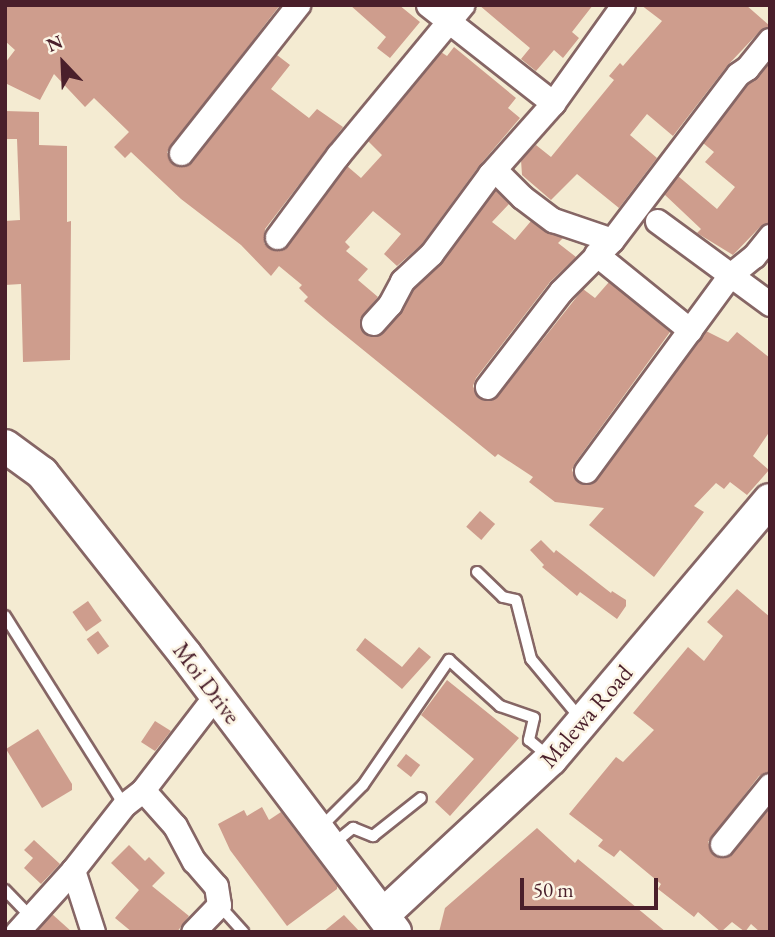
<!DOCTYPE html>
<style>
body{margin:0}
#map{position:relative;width:775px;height:937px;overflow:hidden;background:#f4ebd2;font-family:"EB Garamond",serif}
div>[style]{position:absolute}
.building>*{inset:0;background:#ce9d8d;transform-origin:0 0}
.roads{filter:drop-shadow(2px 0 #866665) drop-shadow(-2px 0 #866665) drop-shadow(0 2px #866665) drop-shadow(0 -2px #866665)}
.lane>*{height:10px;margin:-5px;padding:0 5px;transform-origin:5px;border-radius:5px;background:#fff}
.street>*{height:23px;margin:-11.5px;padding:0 11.5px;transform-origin:11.5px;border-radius:11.5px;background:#fff}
.secondary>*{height:32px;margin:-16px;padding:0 16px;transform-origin:16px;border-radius:16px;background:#fff}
span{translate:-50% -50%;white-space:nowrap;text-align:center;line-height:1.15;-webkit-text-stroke:5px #fcf5e5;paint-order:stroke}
.street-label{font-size:24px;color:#4a1f2b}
.frame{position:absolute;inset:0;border:7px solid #4a1f2b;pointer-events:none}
.north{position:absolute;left:28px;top:28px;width:70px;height:70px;-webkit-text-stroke:5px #fcf5e5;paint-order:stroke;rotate:337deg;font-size:19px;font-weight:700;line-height:28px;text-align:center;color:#4a1f2b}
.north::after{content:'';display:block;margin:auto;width:24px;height:32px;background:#4a1f2b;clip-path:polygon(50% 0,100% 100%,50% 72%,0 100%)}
.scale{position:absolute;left:520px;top:878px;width:138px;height:32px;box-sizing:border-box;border:4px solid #4a1f2b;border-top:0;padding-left:9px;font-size:21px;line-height:24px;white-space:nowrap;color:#4a1f2b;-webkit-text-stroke:5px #fcf5e5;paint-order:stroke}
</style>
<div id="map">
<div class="building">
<div style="clip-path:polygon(5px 5px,280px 5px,167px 152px,173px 164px,187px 166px,277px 55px,290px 65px,271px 89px,309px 118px,317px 109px,343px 127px,265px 229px,264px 243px,276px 251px,288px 245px,347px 166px,361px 178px,382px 155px,368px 141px,441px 52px,447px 56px,454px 47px,516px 98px,508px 108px,520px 118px,479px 166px,421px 245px,397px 266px,384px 254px,401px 234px,373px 211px,345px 242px,350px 247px,346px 251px,368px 269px,358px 280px,378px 297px,360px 319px,363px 333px,371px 337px,383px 332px,401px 313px,413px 290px,442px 262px,495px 190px,509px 204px,492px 222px,515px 240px,531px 221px,545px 231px,563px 238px,558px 243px,576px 257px,550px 282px,476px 378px,473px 386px,478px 398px,486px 401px,498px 396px,583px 289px,595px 298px,609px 282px,670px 332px,575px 463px,572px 470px,577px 482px,585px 485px,597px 479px,706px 331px,728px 342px,737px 332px,770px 358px,770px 431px,753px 456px,769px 470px,747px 495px,730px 482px,724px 489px,716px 483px,694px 506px,704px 512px,654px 577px,589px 525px,604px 508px,555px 502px,529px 482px,533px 477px,498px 454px,495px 457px,330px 323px,304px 301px,308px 297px,299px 288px,302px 285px,279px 266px,271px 276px,241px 245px,181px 199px,131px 152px,125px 158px,114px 147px,129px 132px,94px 98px,85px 107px,54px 74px,40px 100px,5px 83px,5px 63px,15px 50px,5px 41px)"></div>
<div style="clip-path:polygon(350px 5px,399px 5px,420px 22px,390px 58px,377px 48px,386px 37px)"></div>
<div style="clip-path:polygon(479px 5px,593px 5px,572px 32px,579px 38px,563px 58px,554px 50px,536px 71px,521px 59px,530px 48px)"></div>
<div style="clip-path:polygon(641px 5px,746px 5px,770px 26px,760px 31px,727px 66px,673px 136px,647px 114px,630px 135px,657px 158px,619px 208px,577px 174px,551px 200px,522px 175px,521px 160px,536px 145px,551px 157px,614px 80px,609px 76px,620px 63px,623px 66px,662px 21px)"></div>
<div style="clip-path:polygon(770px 62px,770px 222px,760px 227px,733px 255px,697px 233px,701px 229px,664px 194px,678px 176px,717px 209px,735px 187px,705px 162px,714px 152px,703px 143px,748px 84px)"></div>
<div style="clip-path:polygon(5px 111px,39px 112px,39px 145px,67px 146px,67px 222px,71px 221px,70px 360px,23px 362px,21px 284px,5px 285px,5px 221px,20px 220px,17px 139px,5px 139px)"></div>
<div style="left:480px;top:511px;width:20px;height:21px;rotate:41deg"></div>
<div style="clip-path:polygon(541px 540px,554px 553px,556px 550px,611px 593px,612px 591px,626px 600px,626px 606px,617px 619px,580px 592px,577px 596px,542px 567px,544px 565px,530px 550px)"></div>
<div style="clip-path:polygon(737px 589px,770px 617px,770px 771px,759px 776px,708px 842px,714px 855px,728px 857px,770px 807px,770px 932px,760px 932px,751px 924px,745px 932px,732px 922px,721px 932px,698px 912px,694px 917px,658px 889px,661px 884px,620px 850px,614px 857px,598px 846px,603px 840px,569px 814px,616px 757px,623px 762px,654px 730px,633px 713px,688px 647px,704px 661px,723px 636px,707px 622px)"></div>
<div style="left:88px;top:601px;width:24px;height:19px;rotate:55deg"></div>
<div style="left:98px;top:631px;width:19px;height:14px;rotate:54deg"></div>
<div style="clip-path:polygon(365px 638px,402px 667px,419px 647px,431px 657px,402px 689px,356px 650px)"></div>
<div style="clip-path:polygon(447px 680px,519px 738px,450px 816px,435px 802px,474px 759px,421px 715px)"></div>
<div style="clip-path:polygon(155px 721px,171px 731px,155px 751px,141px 742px)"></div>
<div style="clip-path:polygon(38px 729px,72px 784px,72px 790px,42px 808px,6px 749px)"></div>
<div style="left:406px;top:754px;width:18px;height:15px;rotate:38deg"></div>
<div style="clip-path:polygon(262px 807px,269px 820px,281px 812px,337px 886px,337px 889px,287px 926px,230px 850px,218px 824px,244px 810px,247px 816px)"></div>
<div style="clip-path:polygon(537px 828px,575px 863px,578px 859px,666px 932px,439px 932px,445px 908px)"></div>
<div style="clip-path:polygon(34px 840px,60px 864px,41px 884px,24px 868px,33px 858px,24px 850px)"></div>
<div style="clip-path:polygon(129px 845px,145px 861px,149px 857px,165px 873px,152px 886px,189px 916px,177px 932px,132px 932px,115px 918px,139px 890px,111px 863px)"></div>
<div style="clip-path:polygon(52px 914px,72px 932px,36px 932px)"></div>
<div style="clip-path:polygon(344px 915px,360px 932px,323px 932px)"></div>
</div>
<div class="roads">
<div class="lane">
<div style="left:477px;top:572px;width:36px;rotate:44deg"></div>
<div style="left:503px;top:597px;width:13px;rotate:13deg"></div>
<div style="left:516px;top:600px;width:61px;rotate:75.7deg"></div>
<div style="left:531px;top:659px;width:77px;rotate:50.3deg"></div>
<div style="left:5px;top:616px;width:223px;rotate:57.8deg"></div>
<div style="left:321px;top:827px;width:59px;rotate:-45deg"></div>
<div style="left:363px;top:785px;width:152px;rotate:-55.5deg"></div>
<div style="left:449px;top:660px;width:69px;rotate:42deg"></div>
<div style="left:500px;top:706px;width:36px;rotate:19deg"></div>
<div style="left:534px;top:718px;width:23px;rotate:103deg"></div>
<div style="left:529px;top:740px;width:26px;rotate:40deg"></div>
<div style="left:333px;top:844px;width:26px;rotate:-39deg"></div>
<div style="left:353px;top:828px;width:22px;rotate:22deg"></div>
<div style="left:373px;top:836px;width:61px;rotate:-38.4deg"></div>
<div style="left:5px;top:890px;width:37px;rotate:46deg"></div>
<div style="left:219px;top:905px;width:36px;rotate:48deg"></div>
</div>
<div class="street">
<div style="left:428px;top:5px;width:159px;rotate:38.1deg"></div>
<div style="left:553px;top:103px;width:120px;rotate:-54.5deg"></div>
<div style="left:181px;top:153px;width:189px;rotate:-51.7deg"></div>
<div style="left:490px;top:174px;width:7px;rotate:-16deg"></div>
<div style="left:497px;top:172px;width:35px;rotate:45deg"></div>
<div style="left:522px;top:197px;width:39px;rotate:37deg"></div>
<div style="left:553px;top:220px;width:62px;rotate:18.7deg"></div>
<div style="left:657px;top:221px;width:140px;rotate:36.3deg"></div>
<div style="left:277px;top:237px;width:102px;rotate:-53.4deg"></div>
<div style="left:338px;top:155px;width:195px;rotate:-50.4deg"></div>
<div style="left:596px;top:254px;width:121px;rotate:39deg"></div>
<div style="left:373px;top:323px;width:25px;rotate:-48deg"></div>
<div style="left:390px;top:304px;width:26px;rotate:-62deg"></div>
<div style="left:402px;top:281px;width:40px;rotate:-43deg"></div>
<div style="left:431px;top:254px;width:99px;rotate:-53.6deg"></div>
<div style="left:490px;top:174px;width:95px;rotate:-48.4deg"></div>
<div style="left:487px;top:387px;width:121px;rotate:-52.4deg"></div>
<div style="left:561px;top:291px;width:72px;rotate:-45deg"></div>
<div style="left:612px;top:240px;width:208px;rotate:-52.8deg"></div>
<div style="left:738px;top:74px;width:11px;rotate:-34deg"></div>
<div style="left:747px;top:68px;width:36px;rotate:-51deg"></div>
<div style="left:586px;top:471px;width:242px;rotate:-53.7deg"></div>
<div style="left:729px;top:276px;width:32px;rotate:-39deg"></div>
<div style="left:754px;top:256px;width:26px;rotate:-51deg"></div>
<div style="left:143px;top:790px;width:48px;rotate:48.4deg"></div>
<div style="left:175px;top:826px;width:40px;rotate:62deg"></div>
<div style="left:194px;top:861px;width:33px;rotate:49deg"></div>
<div style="left:216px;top:886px;width:19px;rotate:81deg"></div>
<div style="left:219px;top:905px;width:37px;rotate:134deg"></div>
<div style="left:722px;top:844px;width:76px;rotate:-50.9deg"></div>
<div style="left:73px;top:870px;width:65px;rotate:72.1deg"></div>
<div style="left:17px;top:932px;width:84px;rotate:-47.9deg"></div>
<div style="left:73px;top:870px;width:83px;rotate:-51.9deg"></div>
<div style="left:124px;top:805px;width:24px;rotate:-38deg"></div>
<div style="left:143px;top:790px;width:120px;rotate:-52.5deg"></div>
</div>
<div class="secondary">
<div style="left:5px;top:446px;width:46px;rotate:36.1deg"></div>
<div style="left:42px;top:473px;width:231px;rotate:51.7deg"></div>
<div style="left:185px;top:654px;width:348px;rotate:52.9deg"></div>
<div style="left:383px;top:915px;width:229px;rotate:-42.9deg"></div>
<div style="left:551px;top:759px;width:339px;rotate:-49.8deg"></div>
</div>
</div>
<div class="street-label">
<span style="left:207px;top:683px;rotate:53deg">Moi Drive</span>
<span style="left:586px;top:716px;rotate:-49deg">Malewa Road</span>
</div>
<div class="frame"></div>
<div class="north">N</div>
<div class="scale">50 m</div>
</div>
